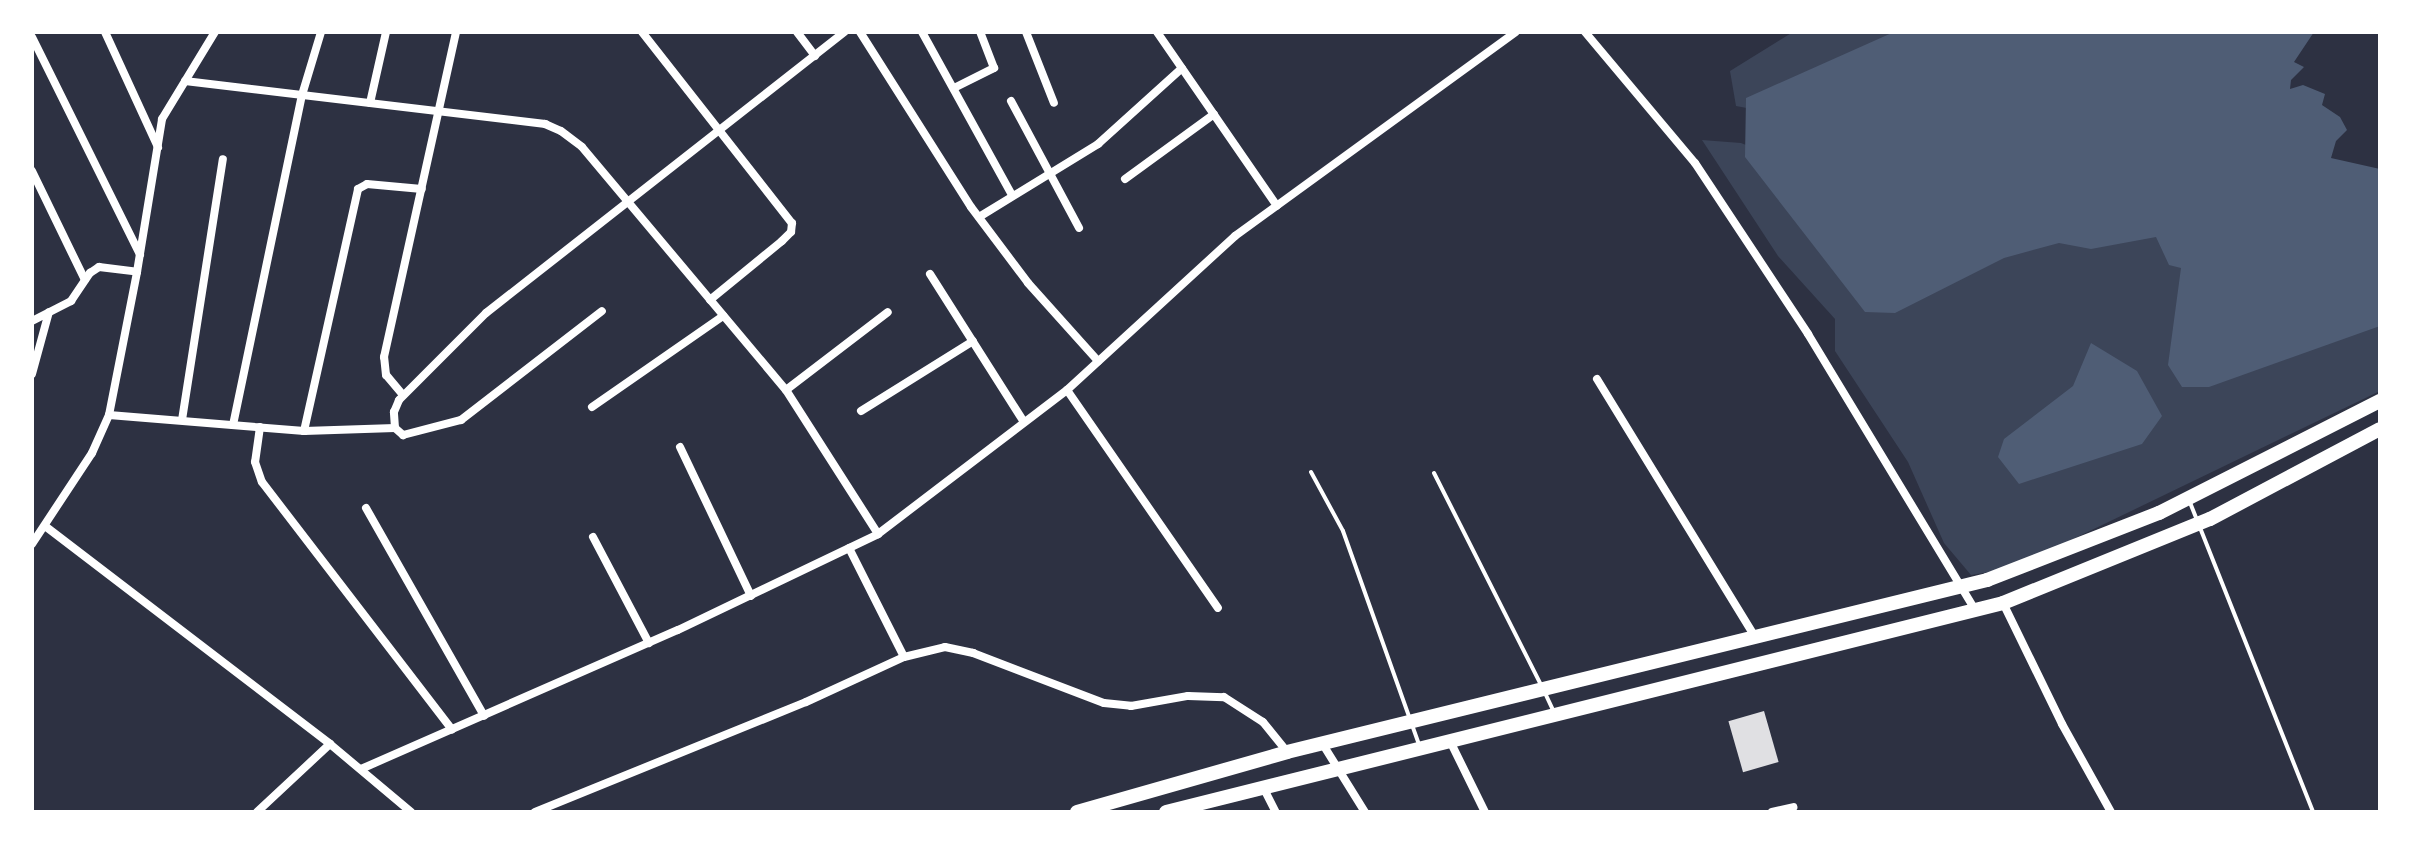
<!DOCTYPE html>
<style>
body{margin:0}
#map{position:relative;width:2412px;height:844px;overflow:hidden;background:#2d3142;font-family:"Open Sans",sans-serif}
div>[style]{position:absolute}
.green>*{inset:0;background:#3c4559}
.water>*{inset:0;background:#4f5d75}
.building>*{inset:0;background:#e0e0e3;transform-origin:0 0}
.service>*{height:4px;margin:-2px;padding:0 2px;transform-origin:2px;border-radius:2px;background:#fff}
.minor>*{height:8px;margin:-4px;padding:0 4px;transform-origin:4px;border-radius:4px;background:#fff}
.trunk>*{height:14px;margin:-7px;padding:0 7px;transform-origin:7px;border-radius:7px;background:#fff}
span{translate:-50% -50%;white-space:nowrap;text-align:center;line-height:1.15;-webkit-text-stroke:8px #fff;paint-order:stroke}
.frame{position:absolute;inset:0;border:34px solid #fff;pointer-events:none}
</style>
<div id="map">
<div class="green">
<div style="clip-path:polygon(1793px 32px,1922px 32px,1784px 115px,1736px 106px,1730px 71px)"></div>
<div style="clip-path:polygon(1702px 140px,1741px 143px,1764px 152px,1931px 255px,2158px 222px,2380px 316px,2380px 391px,2013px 568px,1971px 575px,1944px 543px,1908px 462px,1835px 351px,1835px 319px,1778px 256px)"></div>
</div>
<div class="water">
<div style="clip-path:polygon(1894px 32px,2314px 32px,2294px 62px,2304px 67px,2291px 80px,2290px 89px,2303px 85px,2325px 94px,2322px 105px,2340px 117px,2347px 130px,2336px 141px,2331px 158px,2380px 169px,2380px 326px,2209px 387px,2182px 387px,2168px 365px,2181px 268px,2169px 265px,2156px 237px,2091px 249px,2059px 243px,2004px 258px,1895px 313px,1865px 312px,1745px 157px,1746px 98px)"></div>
<div style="clip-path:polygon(2091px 343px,2137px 371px,2162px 416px,2142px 444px,2019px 484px,1998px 457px,2004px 439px,2073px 386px)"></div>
</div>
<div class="building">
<div style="left:1764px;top:711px;width:53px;height:37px;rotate:74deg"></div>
</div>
<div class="service">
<div style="left:1311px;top:472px;width:67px;rotate:61.5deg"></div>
<div style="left:1343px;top:531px;width:227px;rotate:70.4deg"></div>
<div style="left:1434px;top:473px;width:237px;rotate:63.2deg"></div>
<div style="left:2189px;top:500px;width:336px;rotate:68.3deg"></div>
<div style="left:1545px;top:693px;width:19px;rotate:65deg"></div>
</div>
<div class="minor">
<div style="left:105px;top:32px;width:127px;rotate:65.3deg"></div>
<div style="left:642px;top:32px;width:243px;rotate:51.9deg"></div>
<div style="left:792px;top:223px;width:9px;rotate:96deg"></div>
<div style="left:791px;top:232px;width:13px;rotate:135deg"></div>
<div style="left:782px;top:241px;width:93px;rotate:140.7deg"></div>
<div style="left:797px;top:32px;width:30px;rotate:53deg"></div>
<div style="left:860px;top:32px;width:207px;rotate:57.6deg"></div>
<div style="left:971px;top:207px;width:95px;rotate:53.1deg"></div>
<div style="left:1028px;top:283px;width:105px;rotate:48.1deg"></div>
<div style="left:922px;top:32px;width:186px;rotate:61.1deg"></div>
<div style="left:1026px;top:32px;width:76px;rotate:68.5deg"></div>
<div style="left:1157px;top:32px;width:211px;rotate:55.4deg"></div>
<div style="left:1585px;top:32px;width:171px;rotate:50deg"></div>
<div style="left:1695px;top:163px;width:205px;rotate:56.5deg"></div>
<div style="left:1808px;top:334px;width:323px;rotate:58.8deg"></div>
<div style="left:32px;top:37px;width:243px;rotate:63.6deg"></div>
<div style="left:185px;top:81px;width:363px;rotate:6.8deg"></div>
<div style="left:545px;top:124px;width:17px;rotate:24deg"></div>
<div style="left:561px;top:131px;width:26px;rotate:37deg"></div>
<div style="left:582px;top:147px;width:317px;rotate:50deg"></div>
<div style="left:786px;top:390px;width:171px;rotate:57.4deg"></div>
<div style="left:954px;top:88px;width:45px;rotate:-26.6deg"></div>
<div style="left:994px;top:68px;width:39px;rotate:-111deg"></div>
<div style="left:1011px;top:101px;width:144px;rotate:61.8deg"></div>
<div style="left:370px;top:103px;width:73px;rotate:-77.3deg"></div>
<div style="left:32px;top:171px;width:121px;rotate:64.1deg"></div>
<div style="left:1125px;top:179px;width:110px;rotate:-36.1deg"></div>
<div style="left:979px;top:217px;width:140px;rotate:-31.5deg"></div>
<div style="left:1098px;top:144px;width:113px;rotate:-42.1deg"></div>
<div style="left:930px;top:274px;width:175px;rotate:57.6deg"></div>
<div style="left:32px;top:321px;width:44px;rotate:-27.1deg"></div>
<div style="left:71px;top:301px;width:34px;rotate:-56deg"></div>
<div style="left:90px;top:273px;width:11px;rotate:-34deg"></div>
<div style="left:99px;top:267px;width:38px;rotate:7deg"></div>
<div style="left:32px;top:374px;width:64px;rotate:-74.7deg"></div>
<div style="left:1597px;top:379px;width:303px;rotate:58.5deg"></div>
<div style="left:786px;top:390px;width:128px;rotate:-37.4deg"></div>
<div style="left:1067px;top:390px;width:265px;rotate:55.3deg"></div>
<div style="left:403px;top:395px;width:26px;rotate:-130deg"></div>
<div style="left:386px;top:375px;width:18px;rotate:-96deg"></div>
<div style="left:384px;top:357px;width:333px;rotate:-77.5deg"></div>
<div style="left:592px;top:407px;width:160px;rotate:-34.8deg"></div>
<div style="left:861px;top:411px;width:132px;rotate:-32deg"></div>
<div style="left:109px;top:415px;width:196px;rotate:4.7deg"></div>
<div style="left:304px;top:431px;width:91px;rotate:-1.9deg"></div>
<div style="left:395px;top:428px;width:11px;rotate:41deg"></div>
<div style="left:403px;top:435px;width:60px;rotate:-14.5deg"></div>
<div style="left:461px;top:420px;width:178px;rotate:-37.7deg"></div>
<div style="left:182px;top:420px;width:264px;rotate:-81.1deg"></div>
<div style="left:233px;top:425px;width:337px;rotate:-78.2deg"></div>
<div style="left:302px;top:95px;width:66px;rotate:-73.2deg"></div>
<div style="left:260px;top:427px;width:35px;rotate:98deg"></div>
<div style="left:255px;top:462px;width:21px;rotate:71deg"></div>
<div style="left:262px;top:482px;width:312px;rotate:52.5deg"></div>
<div style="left:395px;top:428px;width:16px;rotate:-94deg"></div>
<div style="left:394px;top:412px;width:13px;rotate:-67deg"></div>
<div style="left:399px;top:400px;width:123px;rotate:-45deg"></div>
<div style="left:486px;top:313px;width:456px;rotate:-38.1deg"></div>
<div style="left:304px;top:431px;width:248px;rotate:-77.4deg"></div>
<div style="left:358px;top:189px;width:10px;rotate:-29deg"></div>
<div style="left:367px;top:184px;width:55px;rotate:5.2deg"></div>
<div style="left:680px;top:447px;width:165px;rotate:64.5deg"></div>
<div style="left:366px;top:508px;width:239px;rotate:60.4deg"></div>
<div style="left:45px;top:526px;width:359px;rotate:37.4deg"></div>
<div style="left:330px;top:744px;width:106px;rotate:40deg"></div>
<div style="left:593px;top:537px;width:120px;rotate:62.2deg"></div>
<div style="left:32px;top:544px;width:109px;rotate:-56.6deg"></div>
<div style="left:92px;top:453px;width:42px;rotate:-65.9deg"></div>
<div style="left:109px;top:415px;width:146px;rotate:-78.9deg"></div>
<div style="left:137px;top:272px;width:155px;rotate:-80.7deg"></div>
<div style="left:162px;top:119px;width:102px;rotate:-58.7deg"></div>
<div style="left:849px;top:548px;width:122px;rotate:63.2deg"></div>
<div style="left:2003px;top:603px;width:135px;rotate:64deg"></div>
<div style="left:2062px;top:724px;width:101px;rotate:60.9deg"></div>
<div style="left:1450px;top:741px;width:79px;rotate:63.8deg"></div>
<div style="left:1322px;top:743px;width:81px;rotate:58.1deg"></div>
<div style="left:361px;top:769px;width:346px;rotate:-23.7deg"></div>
<div style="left:678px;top:630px;width:222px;rotate:-25.6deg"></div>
<div style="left:878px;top:534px;width:238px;rotate:-37.3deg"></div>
<div style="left:1067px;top:390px;width:228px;rotate:-42.5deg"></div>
<div style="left:1235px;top:236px;width:347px;rotate:-36deg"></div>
<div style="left:1263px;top:787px;width:28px;rotate:63deg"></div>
<div style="left:257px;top:812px;width:100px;rotate:-43deg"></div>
<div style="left:535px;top:812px;width:292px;rotate:-22.1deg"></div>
<div style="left:806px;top:702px;width:108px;rotate:-24.7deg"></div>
<div style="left:904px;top:657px;width:42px;rotate:-13.7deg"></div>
<div style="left:945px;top:647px;width:29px;rotate:12deg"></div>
<div style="left:973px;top:653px;width:140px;rotate:20.9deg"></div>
<div style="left:1104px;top:703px;width:27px;rotate:6deg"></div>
<div style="left:1131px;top:706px;width:58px;rotate:-10deg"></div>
<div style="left:1188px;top:696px;width:36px;rotate:2deg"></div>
<div style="left:1224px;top:697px;width:46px;rotate:32.7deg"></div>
<div style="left:1263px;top:722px;width:38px;rotate:51deg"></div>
<div style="left:1772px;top:812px;width:22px;rotate:-13deg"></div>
</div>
<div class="trunk">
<div style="left:1077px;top:812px;width:218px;rotate:-15.9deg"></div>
<div style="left:1287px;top:752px;width:721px;rotate:-13.8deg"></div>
<div style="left:1987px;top:580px;width:185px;rotate:-21.3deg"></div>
<div style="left:2159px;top:513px;width:248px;rotate:-26.9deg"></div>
<div style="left:1166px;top:812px;width:863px;rotate:-14.02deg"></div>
<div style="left:2003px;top:603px;width:223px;rotate:-22.1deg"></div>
<div style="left:2210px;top:519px;width:192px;rotate:-27.9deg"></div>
</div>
<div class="frame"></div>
</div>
